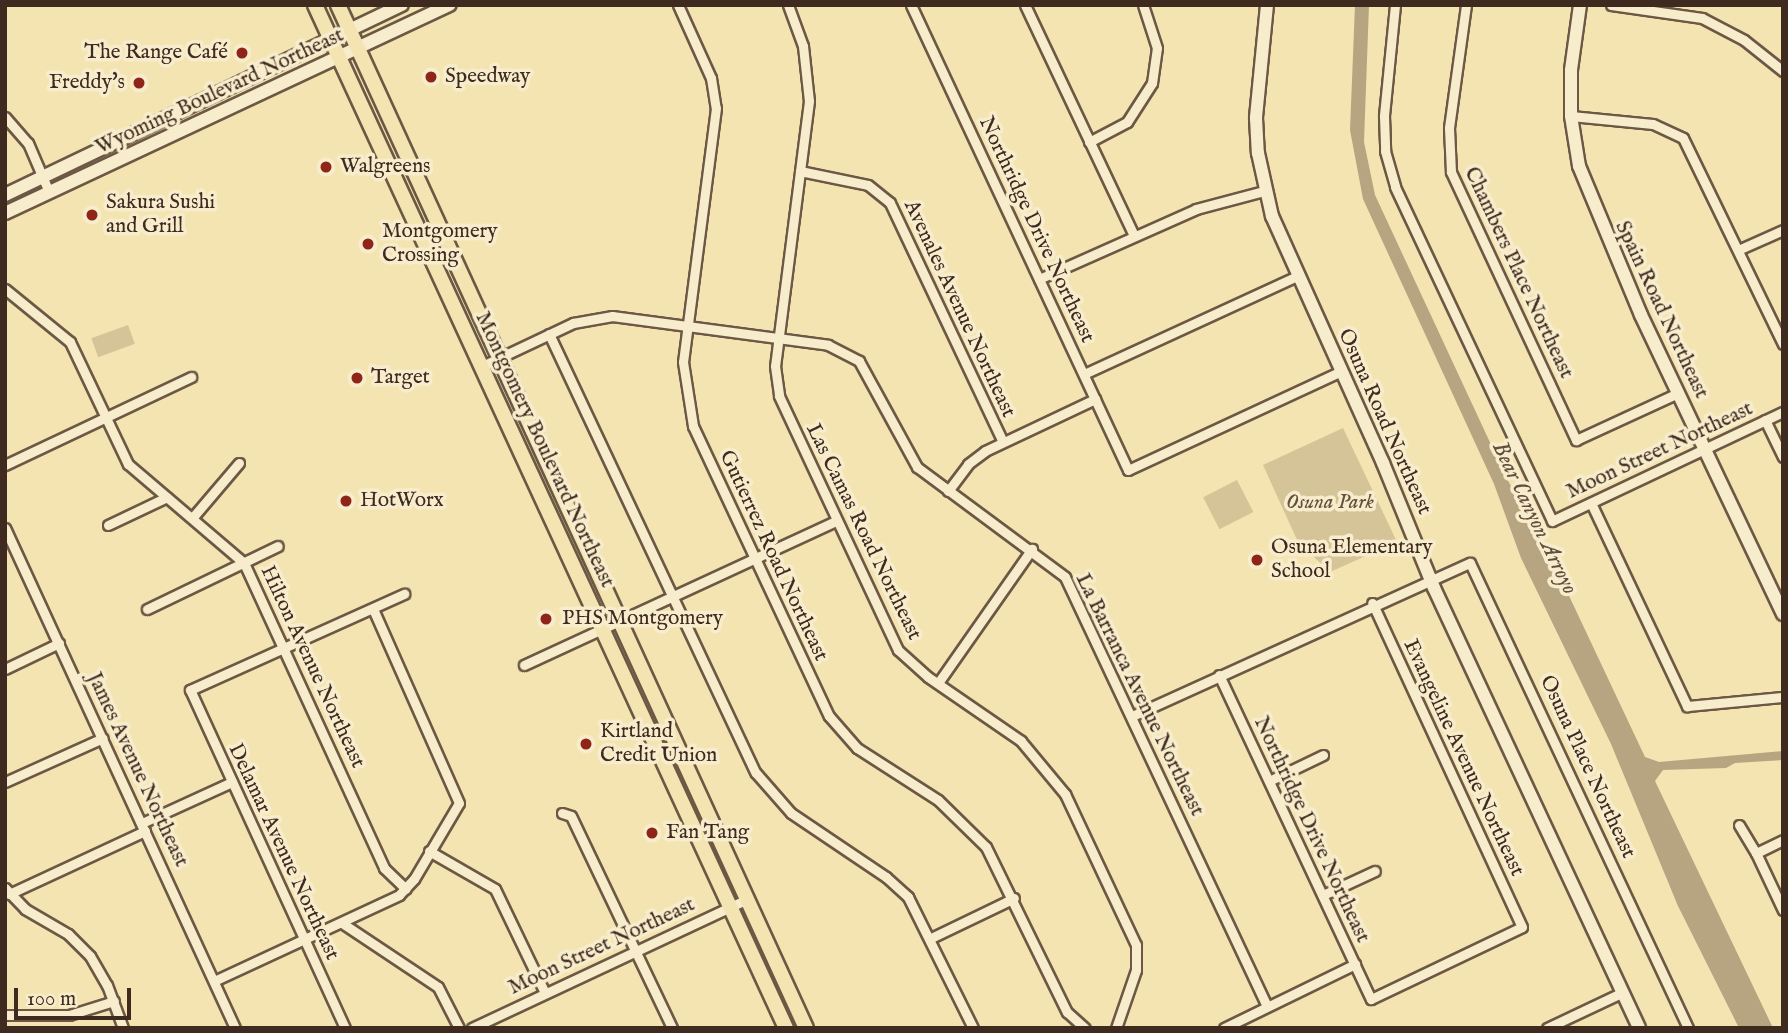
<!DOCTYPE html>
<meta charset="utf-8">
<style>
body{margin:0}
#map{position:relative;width:1788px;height:1033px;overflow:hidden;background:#f3e4b1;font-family:"IM FELL English",serif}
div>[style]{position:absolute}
.green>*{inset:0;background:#d4c498;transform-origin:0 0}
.water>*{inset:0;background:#b6a580}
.roads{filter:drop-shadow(2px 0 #6c5844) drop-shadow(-2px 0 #6c5844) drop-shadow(0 2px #6c5844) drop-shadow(0 -2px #6c5844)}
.street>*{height:9px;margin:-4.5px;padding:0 4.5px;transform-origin:4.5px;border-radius:4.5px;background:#f7edcc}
.secondary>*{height:12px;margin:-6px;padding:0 6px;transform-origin:6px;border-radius:6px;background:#f7edcc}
.primary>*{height:14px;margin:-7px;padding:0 7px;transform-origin:7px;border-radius:7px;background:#f3e4b1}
.dots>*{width:19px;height:19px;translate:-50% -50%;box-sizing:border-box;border:4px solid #f7edcc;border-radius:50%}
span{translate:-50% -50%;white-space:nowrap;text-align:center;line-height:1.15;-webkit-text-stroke:7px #f7edcc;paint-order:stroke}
.poi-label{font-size:21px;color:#3f2a20}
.right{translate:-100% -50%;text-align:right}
.left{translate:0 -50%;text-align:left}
.street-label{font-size:21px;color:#3f2a20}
.park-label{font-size:21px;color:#64503e;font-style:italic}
.water-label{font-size:23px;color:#634f3d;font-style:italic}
.frame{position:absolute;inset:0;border:7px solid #3f2a20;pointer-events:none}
.scale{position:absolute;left:14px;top:988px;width:117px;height:32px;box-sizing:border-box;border:4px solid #3f2a20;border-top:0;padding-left:9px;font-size:21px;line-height:24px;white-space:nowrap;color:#3f2a20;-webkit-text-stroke:5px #f7edcc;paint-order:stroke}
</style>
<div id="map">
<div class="green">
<div style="left:128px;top:325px;width:20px;height:39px;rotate:70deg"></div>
<div style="clip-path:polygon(1343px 428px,1397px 542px,1330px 572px,1298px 542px,1263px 465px)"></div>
<div style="left:1237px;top:480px;width:36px;height:38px;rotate:63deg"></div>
</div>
<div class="water">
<div style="clip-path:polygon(1355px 5px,1369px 5px,1364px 142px,1375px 195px,1507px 479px,1546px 547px,1645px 757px,1659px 762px,1783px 751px,1783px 760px,1735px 763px,1726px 768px,1663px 770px,1655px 781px,1773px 1028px,1739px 1028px,1678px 906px,1611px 744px,1521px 558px,1494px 484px,1363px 199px,1350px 130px)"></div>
</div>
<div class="roads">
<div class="street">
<div style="left:678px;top:5px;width:80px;rotate:65.7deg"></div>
<div style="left:711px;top:78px;width:30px;rotate:81deg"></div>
<div style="left:716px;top:108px;width:256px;rotate:97.4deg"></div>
<div style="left:683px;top:362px;width:65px;rotate:81.1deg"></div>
<div style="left:693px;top:426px;width:320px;rotate:64.9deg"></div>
<div style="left:829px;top:716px;width:43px;rotate:48.8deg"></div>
<div style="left:857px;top:748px;width:96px;rotate:32.7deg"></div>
<div style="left:938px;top:800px;width:67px;rotate:44.4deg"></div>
<div style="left:986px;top:847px;width:184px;rotate:63.9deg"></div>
<div style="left:1067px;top:1012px;width:24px;rotate:42deg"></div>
<div style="left:788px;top:5px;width:44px;rotate:69.9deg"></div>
<div style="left:803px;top:46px;width:55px;rotate:83.8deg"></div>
<div style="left:809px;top:101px;width:267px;rotate:97.3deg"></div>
<div style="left:775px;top:366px;width:30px;rotate:82deg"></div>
<div style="left:779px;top:396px;width:280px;rotate:64.9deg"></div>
<div style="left:898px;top:650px;width:40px;rotate:42deg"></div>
<div style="left:928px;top:677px;width:113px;rotate:34.5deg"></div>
<div style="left:1021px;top:741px;width:69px;rotate:50.3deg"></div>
<div style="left:1065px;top:794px;width:167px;rotate:64.8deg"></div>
<div style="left:1136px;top:945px;width:25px;rotate:90deg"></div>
<div style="left:1136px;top:970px;width:61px;rotate:109deg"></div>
<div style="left:911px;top:5px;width:513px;rotate:64.98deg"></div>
<div style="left:1128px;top:470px;width:235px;rotate:-24.9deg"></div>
<div style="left:1025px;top:5px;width:255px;rotate:64.7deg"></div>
<div style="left:1395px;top:5px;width:112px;rotate:95.7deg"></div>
<div style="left:1384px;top:116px;width:35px;rotate:88deg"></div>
<div style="left:1385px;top:151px;width:37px;rotate:74deg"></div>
<div style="left:1395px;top:187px;width:369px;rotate:64.8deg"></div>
<div style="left:1552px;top:521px;width:255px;rotate:-25.3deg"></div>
<div style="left:1466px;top:5px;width:124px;rotate:97.9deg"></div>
<div style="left:1449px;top:128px;width:44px;rotate:87.4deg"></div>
<div style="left:1451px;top:172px;width:296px;rotate:65deg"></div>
<div style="left:1576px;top:440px;width:112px;rotate:-24.7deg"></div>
<div style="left:1611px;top:5px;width:92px;rotate:8.1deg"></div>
<div style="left:1702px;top:18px;width:47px;rotate:27.6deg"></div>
<div style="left:1744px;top:40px;width:50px;rotate:38.5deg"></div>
<div style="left:1571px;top:116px;width:82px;rotate:5.6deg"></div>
<div style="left:1653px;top:124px;width:33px;rotate:25deg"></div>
<div style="left:1683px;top:138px;width:229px;rotate:64.1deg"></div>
<div style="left:5px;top:117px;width:35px;rotate:49deg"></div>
<div style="left:28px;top:143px;width:53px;rotate:66.8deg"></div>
<div style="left:1089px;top:142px;width:43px;rotate:-27.8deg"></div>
<div style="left:1127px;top:122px;width:46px;rotate:-57.3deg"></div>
<div style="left:1152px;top:83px;width:35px;rotate:-82deg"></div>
<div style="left:1157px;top:48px;width:45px;rotate:-108deg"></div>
<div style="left:800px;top:171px;width:69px;rotate:11.6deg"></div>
<div style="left:868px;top:185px;width:28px;rotate:39deg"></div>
<div style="left:890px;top:203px;width:264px;rotate:64.7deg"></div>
<div style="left:1738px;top:250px;width:49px;rotate:-24deg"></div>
<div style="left:1039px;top:279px;width:172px;rotate:-24deg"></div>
<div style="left:1196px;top:209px;width:70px;rotate:-14.8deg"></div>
<div style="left:5px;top:289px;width:84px;rotate:39.2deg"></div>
<div style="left:70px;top:342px;width:135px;rotate:64.6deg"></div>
<div style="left:128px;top:464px;width:153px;rotate:40.5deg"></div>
<div style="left:244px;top:563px;width:336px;rotate:65.3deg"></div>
<div style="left:384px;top:868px;width:30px;rotate:44deg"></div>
<div style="left:549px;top:334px;width:485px;rotate:64.8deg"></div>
<div style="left:756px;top:773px;width:53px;rotate:48.8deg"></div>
<div style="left:791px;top:813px;width:115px;rotate:34deg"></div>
<div style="left:886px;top:877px;width:30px;rotate:42deg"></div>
<div style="left:908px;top:897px;width:146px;rotate:63.6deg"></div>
<div style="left:482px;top:366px;width:101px;rotate:-25.3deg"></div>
<div style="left:573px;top:323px;width:40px;rotate:-10deg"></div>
<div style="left:612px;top:316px;width:218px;rotate:7.6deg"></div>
<div style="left:828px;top:345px;width:35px;rotate:27deg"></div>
<div style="left:859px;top:361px;width:121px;rotate:61.3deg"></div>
<div style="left:917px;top:467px;width:184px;rotate:36.6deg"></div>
<div style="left:1065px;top:577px;width:473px;rotate:64.8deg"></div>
<div style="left:1084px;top:374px;width:234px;rotate:-24.7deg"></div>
<div style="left:1765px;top:420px;width:41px;rotate:64.1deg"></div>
<div style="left:5px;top:465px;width:206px;rotate:-25.3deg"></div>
<div style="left:948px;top:491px;width:34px;rotate:-53deg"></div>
<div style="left:968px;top:464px;width:21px;rotate:-37deg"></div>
<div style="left:985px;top:451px;width:122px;rotate:-25.3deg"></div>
<div style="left:1591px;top:503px;width:225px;rotate:64.7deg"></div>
<div style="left:1687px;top:706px;width:96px;rotate:-5.4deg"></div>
<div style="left:193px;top:517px;width:71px;rotate:-49.6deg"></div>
<div style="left:108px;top:525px;width:65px;rotate:-25.4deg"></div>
<div style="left:5px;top:528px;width:550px;rotate:65.3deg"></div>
<div style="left:147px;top:609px;width:145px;rotate:-25.7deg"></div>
<div style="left:524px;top:665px;width:344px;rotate:-24.8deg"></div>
<div style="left:5px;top:669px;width:60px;rotate:-25.7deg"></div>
<div style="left:1219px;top:675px;width:358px;rotate:64.9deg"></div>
<div style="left:1371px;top:999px;width:167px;rotate:-25.5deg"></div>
<div style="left:1522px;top:927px;width:357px;rotate:-114.8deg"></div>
<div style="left:938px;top:683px;width:164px;rotate:-55deg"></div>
<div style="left:1132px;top:716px;width:371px;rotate:-24.4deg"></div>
<div style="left:1470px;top:563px;width:514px;rotate:64.88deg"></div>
<div style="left:1269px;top:781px;width:60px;rotate:-25.7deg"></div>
<div style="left:5px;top:782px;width:107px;rotate:-24.2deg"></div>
<div style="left:562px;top:813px;width:9px;rotate:18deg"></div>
<div style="left:571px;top:816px;width:235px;rotate:64.5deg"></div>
<div style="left:142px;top:823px;width:99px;rotate:-24.5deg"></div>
<div style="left:1739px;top:825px;width:33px;rotate:59deg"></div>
<div style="left:1783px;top:840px;width:30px;rotate:154deg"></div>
<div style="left:1756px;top:853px;width:63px;rotate:64.7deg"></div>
<div style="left:429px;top:851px;width:76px;rotate:29.9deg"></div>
<div style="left:495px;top:889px;width:115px;rotate:64.3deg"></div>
<div style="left:5px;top:888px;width:29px;rotate:46deg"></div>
<div style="left:25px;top:909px;width:50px;rotate:30.2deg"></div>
<div style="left:68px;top:934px;width:31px;rotate:45deg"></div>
<div style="left:90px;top:956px;width:34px;rotate:60deg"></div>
<div style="left:107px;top:985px;width:46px;rotate:69.6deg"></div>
<div style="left:9px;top:894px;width:150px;rotate:-24.9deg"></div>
<div style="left:1323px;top:895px;width:57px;rotate:-24.8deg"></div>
<div style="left:342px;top:923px;width:115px;rotate:33.7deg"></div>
<div style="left:438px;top:987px;width:46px;rotate:62.9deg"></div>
<div style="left:931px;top:938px;width:92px;rotate:-25.7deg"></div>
<div style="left:214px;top:981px;width:204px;rotate:-24.9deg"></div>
<div style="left:399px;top:895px;width:22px;rotate:-47deg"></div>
<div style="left:414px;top:879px;width:88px;rotate:-59.4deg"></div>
<div style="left:459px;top:803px;width:212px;rotate:-113.9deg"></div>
<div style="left:5px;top:1015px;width:64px"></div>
<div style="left:69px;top:1015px;width:47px;rotate:-17.3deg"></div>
<div style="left:345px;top:1028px;width:372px;rotate:-114.6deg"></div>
<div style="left:190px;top:690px;width:235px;rotate:-24.2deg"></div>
<div style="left:472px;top:1028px;width:304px;rotate:-25.1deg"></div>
<div style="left:1224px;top:1028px;width:146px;rotate:-26deg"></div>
<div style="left:1547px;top:1028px;width:84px;rotate:-25.3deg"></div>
</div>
<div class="secondary">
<div style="left:1267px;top:5px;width:114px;rotate:95.6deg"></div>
<div style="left:1256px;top:118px;width:35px;rotate:87deg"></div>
<div style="left:1258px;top:153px;width:65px;rotate:77.5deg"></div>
<div style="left:1272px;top:216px;width:271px;rotate:65.8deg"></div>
<div style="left:1383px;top:463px;width:135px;rotate:67.8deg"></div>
<div style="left:1434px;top:588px;width:485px;rotate:65deg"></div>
<div style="left:1580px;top:5px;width:66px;rotate:97.9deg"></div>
<div style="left:1571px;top:70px;width:46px;rotate:90deg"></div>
<div style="left:1571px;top:116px;width:51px;rotate:80.9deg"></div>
<div style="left:1579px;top:166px;width:161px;rotate:67.4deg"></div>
<div style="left:1641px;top:315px;width:331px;rotate:64.6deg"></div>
<div style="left:5px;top:195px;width:440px;rotate:-25.6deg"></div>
<div style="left:5px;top:213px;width:491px;rotate:-25.1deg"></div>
</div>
<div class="primary">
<div style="left:315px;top:5px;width:1126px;rotate:65.28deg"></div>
<div style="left:338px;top:5px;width:1125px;rotate:65.42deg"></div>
</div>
</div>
<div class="dots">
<div style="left:242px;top:53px;background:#8f2418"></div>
<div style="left:431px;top:77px;background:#8f2418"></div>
<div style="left:139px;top:83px;background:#8f2418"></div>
<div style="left:326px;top:167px;background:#8f2418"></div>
<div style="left:92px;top:215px;background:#8f2418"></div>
<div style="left:368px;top:244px;background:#8f2418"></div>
<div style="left:357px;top:378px;background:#8f2418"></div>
<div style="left:346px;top:501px;background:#8f2418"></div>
<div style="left:1257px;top:560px;background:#8f2418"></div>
<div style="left:546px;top:619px;background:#8f2418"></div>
<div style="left:586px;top:744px;background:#8f2418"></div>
<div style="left:652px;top:833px;background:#8f2418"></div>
</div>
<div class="poi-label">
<span class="right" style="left:228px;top:53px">The Range Café</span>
<span class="left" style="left:445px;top:77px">Speedway</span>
<span class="right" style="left:125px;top:83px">Freddy's</span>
<span class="left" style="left:340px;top:167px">Walgreens</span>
<span class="left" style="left:106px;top:215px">Sakura Sushi<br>and Grill</span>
<span class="left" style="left:382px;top:244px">Montgomery<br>Crossing</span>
<span class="left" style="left:371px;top:378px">Target</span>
<span class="left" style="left:360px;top:501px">HotWorx</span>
<span class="left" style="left:1271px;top:560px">Osuna Elementary<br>School</span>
<span class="left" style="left:562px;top:619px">PHS Montgomery</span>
<span class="left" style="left:600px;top:744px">Kirtland<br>Credit Union</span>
<span class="left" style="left:666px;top:833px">Fan Tang</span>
</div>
<div class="street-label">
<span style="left:220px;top:92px;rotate:-25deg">Wyoming Boulevard Northeast</span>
<span style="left:1036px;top:230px;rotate:65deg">Northridge Drive Northeast</span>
<span style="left:1518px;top:273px;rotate:65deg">Chambers Place Northeast</span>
<span style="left:959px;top:309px;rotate:65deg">Avenales Avenue Northeast</span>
<span style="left:1661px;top:310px;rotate:65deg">Spain Road Northeast</span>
<span style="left:1384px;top:422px;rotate:66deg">Osuna Road Northeast</span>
<span style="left:544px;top:450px;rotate:65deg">Montgomery Boulevard Northeast</span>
<span style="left:1660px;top:451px;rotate:-25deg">Moon Street Northeast</span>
<span style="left:863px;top:532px;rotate:64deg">Las Camas Road Northeast</span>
<span style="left:773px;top:556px;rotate:65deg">Gutierrez Road Northeast</span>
<span style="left:312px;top:667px;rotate:65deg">Hilton Avenue Northeast</span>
<span style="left:1139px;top:695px;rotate:64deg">La Barranca Avenue Northeast</span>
<span style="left:1463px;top:758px;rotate:65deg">Evangeline Avenue Northeast</span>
<span style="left:1587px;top:767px;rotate:65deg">Osuna Place Northeast</span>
<span style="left:137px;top:770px;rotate:65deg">James Avenue Northeast</span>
<span style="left:1311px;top:830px;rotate:65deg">Northridge Drive Northeast</span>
<span style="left:283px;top:852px;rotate:65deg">Delamar Avenue Northeast</span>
<span style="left:602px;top:947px;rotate:-25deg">Moon Street Northeast</span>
</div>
<div class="park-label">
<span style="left:1330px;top:503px">Osuna Park</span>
</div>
<div class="water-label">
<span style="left:1534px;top:518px;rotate:64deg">Bear Canyon Arroyo</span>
</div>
<div class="frame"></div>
<div class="scale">100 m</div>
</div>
